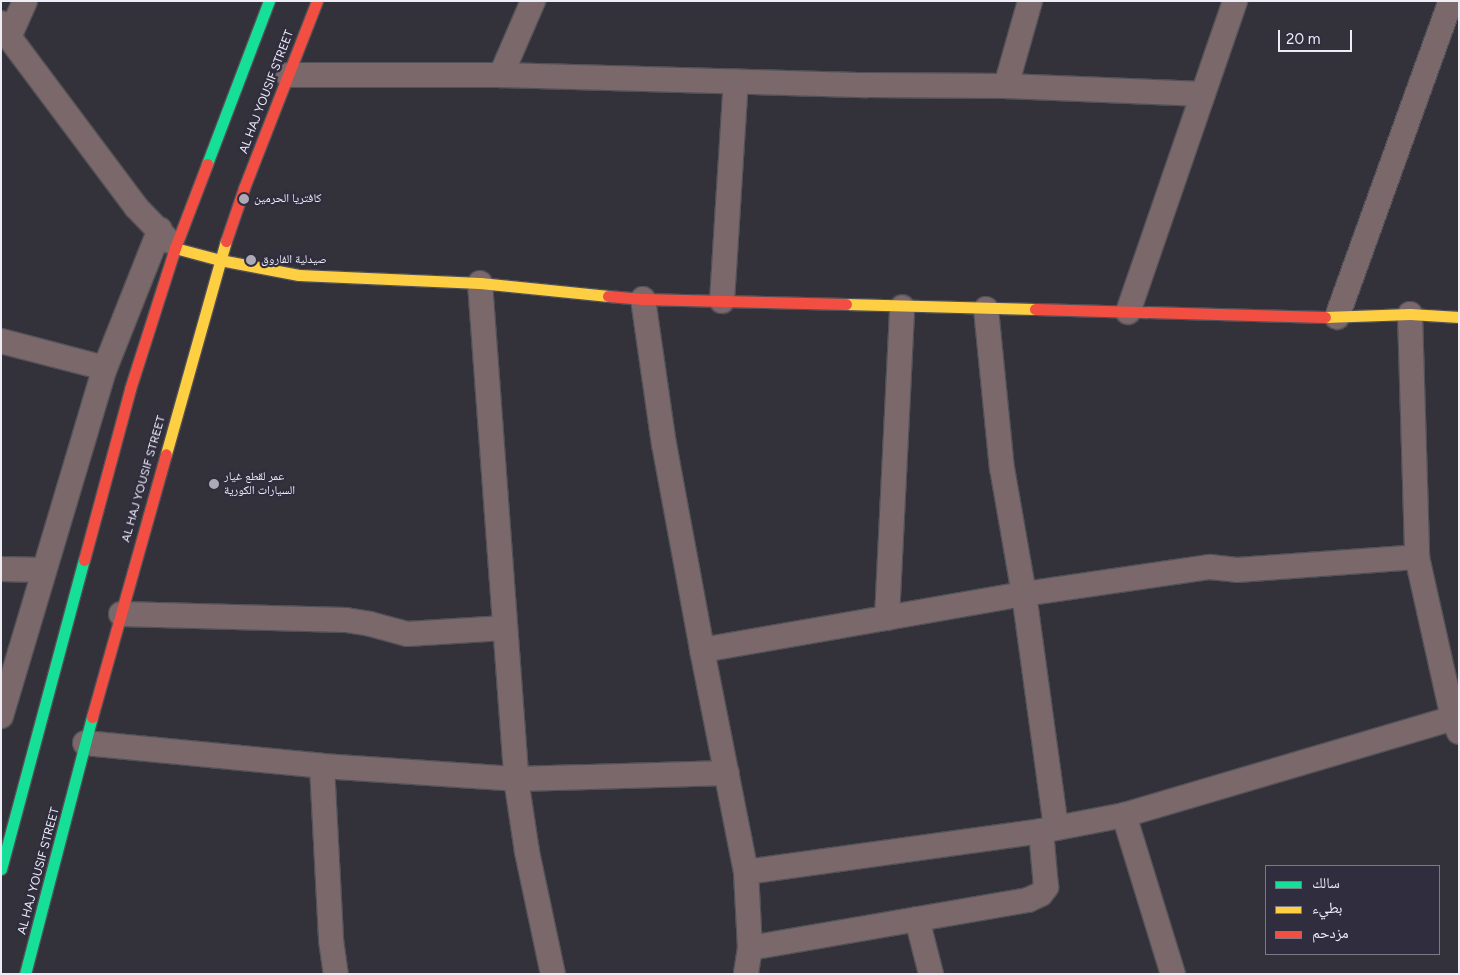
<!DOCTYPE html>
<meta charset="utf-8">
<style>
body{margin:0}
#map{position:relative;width:1460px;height:975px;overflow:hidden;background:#33323a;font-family:Figtree,"Noto Naskh Arabic",sans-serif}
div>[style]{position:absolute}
.roads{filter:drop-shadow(1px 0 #525157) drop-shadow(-1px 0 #525157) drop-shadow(0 1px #525157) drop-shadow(0 -1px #525157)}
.street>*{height:24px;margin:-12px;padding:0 12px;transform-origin:12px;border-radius:12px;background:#7a686a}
.fast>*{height:11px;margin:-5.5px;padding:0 5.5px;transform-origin:5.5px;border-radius:5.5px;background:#16e098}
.slow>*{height:11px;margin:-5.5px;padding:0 5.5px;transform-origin:5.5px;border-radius:5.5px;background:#ffcf43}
.jam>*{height:11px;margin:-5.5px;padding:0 5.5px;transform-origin:5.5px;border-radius:5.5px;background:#f24e42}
.dots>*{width:14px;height:14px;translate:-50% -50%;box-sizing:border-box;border:2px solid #302e3e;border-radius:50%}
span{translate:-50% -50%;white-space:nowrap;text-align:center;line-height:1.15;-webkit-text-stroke:4.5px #302e3e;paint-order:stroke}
.street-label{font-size:12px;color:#edecf7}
.poi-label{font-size:12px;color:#edecf7}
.left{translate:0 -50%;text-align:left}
.frame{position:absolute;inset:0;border:2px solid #edecf7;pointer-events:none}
.legend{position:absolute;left:1265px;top:865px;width:175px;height:90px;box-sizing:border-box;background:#302e3e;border:1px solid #7c7a88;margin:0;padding:6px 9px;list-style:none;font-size:15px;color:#edecf7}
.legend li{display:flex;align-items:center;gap:10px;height:25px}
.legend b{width:25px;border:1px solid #7c7a88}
.scale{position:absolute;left:1278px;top:30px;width:74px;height:22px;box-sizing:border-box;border:2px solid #edecf7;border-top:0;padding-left:6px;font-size:15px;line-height:18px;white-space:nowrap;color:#edecf7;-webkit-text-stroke:4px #302e3e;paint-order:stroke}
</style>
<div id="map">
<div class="roads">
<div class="street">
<div style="left:1px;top:23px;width:16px;rotate:60deg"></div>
<div style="left:9px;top:37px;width:212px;rotate:53.2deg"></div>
<div style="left:136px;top:207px;width:47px;rotate:45.9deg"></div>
<div style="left:9px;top:37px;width:39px;rotate:-66deg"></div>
<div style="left:288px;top:75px;width:213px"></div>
<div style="left:501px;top:75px;width:366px;rotate:1.6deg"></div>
<div style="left:867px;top:85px;width:139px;rotate:0.4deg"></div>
<div style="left:1006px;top:86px;width:197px;rotate:2.3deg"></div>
<div style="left:501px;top:75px;width:81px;rotate:-66.6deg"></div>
<div style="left:1006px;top:86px;width:88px;rotate:-74.2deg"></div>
<div style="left:480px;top:283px;width:497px;rotate:85.8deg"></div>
<div style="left:516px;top:779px;width:74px;rotate:81.4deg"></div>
<div style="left:527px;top:852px;width:125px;rotate:78deg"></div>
<div style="left:643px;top:299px;width:147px;rotate:81.8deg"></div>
<div style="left:664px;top:444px;width:209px;rotate:79.5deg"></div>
<div style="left:702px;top:650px;width:226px;rotate:78.8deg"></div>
<div style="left:746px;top:872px;width:76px;rotate:87deg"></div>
<div style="left:750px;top:948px;width:26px;rotate:99deg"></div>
<div style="left:722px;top:301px;width:220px;rotate:-86.4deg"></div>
<div style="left:986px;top:309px;width:160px;rotate:84.3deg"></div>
<div style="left:1002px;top:468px;width:128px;rotate:80.1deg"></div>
<div style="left:1024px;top:594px;width:236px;rotate:82.2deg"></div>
<div style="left:1128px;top:312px;width:329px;rotate:-71deg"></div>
<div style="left:1410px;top:314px;width:243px;rotate:88.3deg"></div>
<div style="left:1417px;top:557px;width:165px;rotate:77.4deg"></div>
<div style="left:1453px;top:718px;width:15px;rotate:67deg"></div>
<div style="left:1337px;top:317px;width:336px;rotate:-70.2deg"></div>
<div style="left:1px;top:341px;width:107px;rotate:14.6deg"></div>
<div style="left:1px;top:569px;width:43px;rotate:1.3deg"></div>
<div style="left:121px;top:614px;width:225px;rotate:1.5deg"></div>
<div style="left:346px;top:620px;width:24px;rotate:9deg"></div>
<div style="left:370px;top:624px;width:38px;rotate:15deg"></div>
<div style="left:407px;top:634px;width:97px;rotate:-3.5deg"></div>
<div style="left:887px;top:618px;width:311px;rotate:-87.2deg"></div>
<div style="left:702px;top:650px;width:327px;rotate:-9.9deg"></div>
<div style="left:1024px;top:594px;width:188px;rotate:-8.3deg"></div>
<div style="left:1210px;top:567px;width:27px;rotate:6deg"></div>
<div style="left:1237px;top:570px;width:180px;rotate:-4.1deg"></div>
<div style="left:1px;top:716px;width:363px;rotate:-73.4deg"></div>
<div style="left:105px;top:368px;width:149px;rotate:-68.4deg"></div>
<div style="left:85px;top:743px;width:238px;rotate:5.5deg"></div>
<div style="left:322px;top:766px;width:194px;rotate:3.8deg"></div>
<div style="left:516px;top:779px;width:211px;rotate:-1.6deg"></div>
<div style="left:322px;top:766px;width:174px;rotate:87deg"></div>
<div style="left:331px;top:940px;width:34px;rotate:82deg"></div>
<div style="left:1124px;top:815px;width:166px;rotate:72.9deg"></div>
<div style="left:746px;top:872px;width:298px;rotate:-7.9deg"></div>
<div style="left:1041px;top:831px;width:85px;rotate:-10.9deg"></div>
<div style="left:1124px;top:815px;width:343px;rotate:-16.4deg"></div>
<div style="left:917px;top:919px;width:57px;rotate:75.7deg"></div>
<div style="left:750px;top:948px;width:282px;rotate:-9.8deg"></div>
<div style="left:1028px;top:900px;width:14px;rotate:-25deg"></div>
<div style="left:1041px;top:894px;width:9px;rotate:-54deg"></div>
<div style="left:1046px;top:887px;width:56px;rotate:-95.1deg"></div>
</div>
<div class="fast">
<div style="left:207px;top:164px;width:174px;rotate:-69.2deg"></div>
<div style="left:1px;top:869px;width:320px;rotate:-75deg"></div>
<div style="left:25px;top:974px;width:266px;rotate:-75.4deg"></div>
</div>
<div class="slow">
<div style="left:175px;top:248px;width:47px;rotate:14.9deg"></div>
<div style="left:220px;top:260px;width:80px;rotate:10.8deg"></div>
<div style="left:299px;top:275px;width:181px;rotate:2.5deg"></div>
<div style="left:480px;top:283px;width:129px;rotate:5.8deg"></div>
<div style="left:846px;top:304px;width:189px;rotate:1.5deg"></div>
<div style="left:1325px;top:317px;width:85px;rotate:-2deg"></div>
<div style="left:1410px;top:314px;width:49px;rotate:3.5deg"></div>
<div style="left:166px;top:454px;width:221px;rotate:-74.3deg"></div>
</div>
<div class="jam">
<div style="left:226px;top:241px;width:56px;rotate:-71.2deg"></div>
<div style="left:244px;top:188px;width:201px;rotate:-68.7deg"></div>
<div style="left:608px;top:296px;width:35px;rotate:5deg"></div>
<div style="left:643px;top:299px;width:203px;rotate:1.4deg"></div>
<div style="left:1035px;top:309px;width:290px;rotate:1.6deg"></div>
<div style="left:84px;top:560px;width:177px;rotate:-74.9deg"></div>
<div style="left:130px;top:389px;width:148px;rotate:-72.3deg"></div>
<div style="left:175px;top:248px;width:90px;rotate:-69.1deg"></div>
<div style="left:92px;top:717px;width:273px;rotate:-74.3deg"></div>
</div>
</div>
<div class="dots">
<div style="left:244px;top:199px;background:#acabb5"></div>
<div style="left:251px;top:260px;background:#acabb5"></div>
<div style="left:214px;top:484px;background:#acabb5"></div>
</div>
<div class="street-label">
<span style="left:267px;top:92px;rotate:-69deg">AL HAJ YOUSIF STREET</span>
<span style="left:144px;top:479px;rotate:-74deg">AL HAJ YOUSIF STREET</span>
<span style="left:39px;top:871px;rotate:-75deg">AL HAJ YOUSIF STREET</span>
</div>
<div class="poi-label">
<span class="left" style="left:254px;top:199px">كافتريا الحرمين</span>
<span class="left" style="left:261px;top:260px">صيدلية الفاروق</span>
<span class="left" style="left:224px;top:484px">عمر لقطع غيار<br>السيارات الكورية</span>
</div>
<div class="frame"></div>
<ul class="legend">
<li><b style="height:6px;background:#16e098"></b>سالك</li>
<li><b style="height:6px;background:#ffcf43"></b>بطيء</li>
<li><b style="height:6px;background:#f24e42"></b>مزدحم</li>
</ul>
<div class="scale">20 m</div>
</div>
